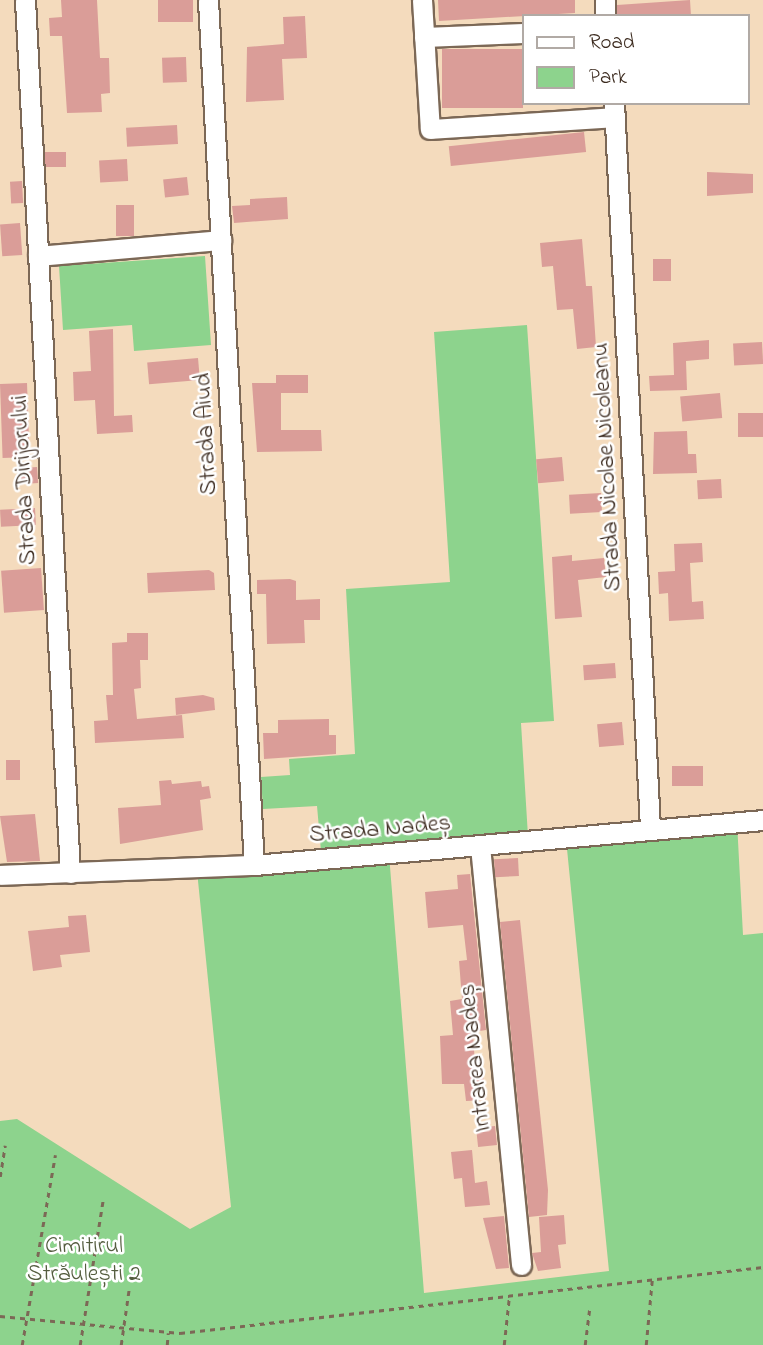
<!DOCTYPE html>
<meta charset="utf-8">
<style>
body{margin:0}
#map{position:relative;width:763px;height:1345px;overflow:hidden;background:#f4dbbd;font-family:"Indie Flower",sans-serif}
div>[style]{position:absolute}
.green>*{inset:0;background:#8dd38d}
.building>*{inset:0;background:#da9d98;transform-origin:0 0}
.path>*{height:2.5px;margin-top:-1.25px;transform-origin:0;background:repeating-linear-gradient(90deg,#7c6856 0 5px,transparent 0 10px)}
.roads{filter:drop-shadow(2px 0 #7c6856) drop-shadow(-2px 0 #7c6856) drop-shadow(0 2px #7c6856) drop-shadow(0 -2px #7c6856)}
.minor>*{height:19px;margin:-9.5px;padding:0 9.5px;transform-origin:9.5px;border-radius:9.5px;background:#fff}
span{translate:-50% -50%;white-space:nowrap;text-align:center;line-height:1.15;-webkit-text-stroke:5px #fff;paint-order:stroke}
.street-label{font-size:24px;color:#3b2a1e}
.park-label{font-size:24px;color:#545d3f}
.legend{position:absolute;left:522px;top:14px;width:228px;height:91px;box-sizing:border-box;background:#fff;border:2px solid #b1aaa5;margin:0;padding:9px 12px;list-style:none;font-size:21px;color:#3b2a1e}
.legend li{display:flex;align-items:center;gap:14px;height:35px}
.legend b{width:35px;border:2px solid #b1aaa5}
</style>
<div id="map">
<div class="green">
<div style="clip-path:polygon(205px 256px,211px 345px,134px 351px,132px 325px,63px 330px,59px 266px)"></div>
<div style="clip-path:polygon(527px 325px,554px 721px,521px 723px,528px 836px,321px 851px,317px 806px,263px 809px,261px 777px,290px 775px,289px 759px,355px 754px,346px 589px,450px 582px,434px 332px)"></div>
<div style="clip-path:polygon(737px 822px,743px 935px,763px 933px,763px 1345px,0 1345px,0 1121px,17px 1119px,190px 1229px,231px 1207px,197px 871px,389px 854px,424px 1293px,609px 1271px,566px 839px)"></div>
</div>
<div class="building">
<div style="clip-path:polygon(61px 0,97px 0,100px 58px,109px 58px,110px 93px,101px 94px,102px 112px,67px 113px,62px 36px,50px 36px,49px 18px,62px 17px)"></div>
<div style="left:158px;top:0;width:35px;height:22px"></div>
<div style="clip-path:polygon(438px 0,575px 0,575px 13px,439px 21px)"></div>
<div style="clip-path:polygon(690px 0,691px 16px,617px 16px,617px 5px)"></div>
<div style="clip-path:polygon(305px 16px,307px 58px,282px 59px,284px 100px,246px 102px,247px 47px,284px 44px,283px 17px)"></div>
<div style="left:523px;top:49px;width:59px;height:81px;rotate:90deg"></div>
<div style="left:186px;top:57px;width:25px;height:24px;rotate:88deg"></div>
<div style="left:177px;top:125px;width:19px;height:51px;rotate:87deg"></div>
<div style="left:584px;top:132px;width:20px;height:136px;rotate:84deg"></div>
<div style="left:66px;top:152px;width:15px;height:21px;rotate:90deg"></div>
<div style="left:127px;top:159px;width:22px;height:28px;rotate:87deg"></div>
<div style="clip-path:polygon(707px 172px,753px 174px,753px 193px,707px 196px)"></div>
<div style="left:187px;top:177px;width:18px;height:24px;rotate:84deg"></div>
<div style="left:22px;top:181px;width:22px;height:12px;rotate:87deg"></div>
<div style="clip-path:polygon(287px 197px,288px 219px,234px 223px,232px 206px,250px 205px,250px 199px)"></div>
<div style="left:116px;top:205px;width:18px;height:31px"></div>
<div style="left:20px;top:223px;width:32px;height:20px;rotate:86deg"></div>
<div style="clip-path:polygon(582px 239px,586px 286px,592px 286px,596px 347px,577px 349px,573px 309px,557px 310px,553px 266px,542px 267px,540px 243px)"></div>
<div style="left:653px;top:259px;width:18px;height:22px"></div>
<div style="clip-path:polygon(113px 329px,114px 416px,132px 415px,133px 432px,97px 434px,95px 400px,74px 401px,73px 372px,91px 371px,89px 331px)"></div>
<div style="clip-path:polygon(709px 340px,709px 359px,686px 361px,687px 390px,650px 391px,649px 376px,674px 375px,673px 343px)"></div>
<div style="left:762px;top:342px;width:22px;height:29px;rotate:87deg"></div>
<div style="left:198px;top:358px;width:22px;height:51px;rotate:85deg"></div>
<div style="clip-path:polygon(276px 375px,308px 375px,308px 393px,281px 393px,281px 430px,321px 430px,322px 451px,257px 452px,252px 383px,276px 383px)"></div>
<div style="left:27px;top:383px;width:74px;height:27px;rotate:88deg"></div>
<div style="left:720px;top:393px;width:25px;height:40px;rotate:85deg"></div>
<div style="left:763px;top:413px;width:24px;height:25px;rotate:90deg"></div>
<div style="clip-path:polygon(687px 431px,688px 454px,696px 454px,697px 473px,653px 474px,654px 432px)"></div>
<div style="left:562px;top:457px;width:24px;height:26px;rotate:85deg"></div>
<div style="left:37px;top:467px;width:16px;height:18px;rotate:86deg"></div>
<div style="left:721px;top:479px;width:19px;height:24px;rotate:87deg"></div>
<div style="left:601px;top:493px;width:19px;height:32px;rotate:87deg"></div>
<div style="left:35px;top:508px;width:17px;height:35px;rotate:87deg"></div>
<div style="clip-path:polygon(702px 543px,703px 562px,690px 563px,692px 602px,703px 601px,704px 619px,669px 621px,668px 593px,659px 594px,658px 572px,675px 571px,674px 544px)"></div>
<div style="clip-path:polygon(572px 555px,572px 561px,604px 558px,606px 577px,578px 580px,582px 617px,555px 619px,552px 557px)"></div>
<div style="left:41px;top:568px;width:42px;height:40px;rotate:86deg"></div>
<div style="clip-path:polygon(209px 570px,214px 573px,215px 590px,148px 593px,147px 573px)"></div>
<div style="clip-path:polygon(290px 579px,296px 581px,296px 600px,320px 599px,320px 620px,304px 620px,305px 643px,267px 644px,266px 594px,257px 594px,257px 580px)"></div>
<div style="clip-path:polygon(127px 633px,148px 633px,148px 660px,140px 660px,141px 688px,134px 689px,137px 719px,182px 715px,184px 738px,95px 743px,94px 721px,108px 720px,106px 695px,113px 695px,112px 643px,127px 642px)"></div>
<div style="left:615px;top:663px;width:15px;height:32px;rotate:86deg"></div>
<div style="clip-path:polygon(203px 695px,214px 698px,215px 710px,176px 715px,175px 698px)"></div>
<div style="clip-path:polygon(329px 719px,329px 735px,336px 735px,336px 754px,264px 759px,263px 733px,278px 733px,278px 720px)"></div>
<div style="left:622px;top:722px;width:23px;height:25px;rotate:85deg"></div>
<div style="left:6px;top:760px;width:14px;height:20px"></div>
<div style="left:703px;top:766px;width:20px;height:31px;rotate:90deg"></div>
<div style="clip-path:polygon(171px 780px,172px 784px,201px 781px,202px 787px,209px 786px,211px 798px,200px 800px,203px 830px,120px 844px,118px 808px,161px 805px,159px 781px)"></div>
<div style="clip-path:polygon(35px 814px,40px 861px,7px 862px,0 816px)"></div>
<div style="left:518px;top:858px;width:18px;height:24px;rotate:87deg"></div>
<div style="clip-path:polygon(470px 874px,486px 1030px,473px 1032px,475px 1065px,482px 1065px,486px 1100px,466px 1101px,464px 1084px,442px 1084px,440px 1036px,453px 1035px,450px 1001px,462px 999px,459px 961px,467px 960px,463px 925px,428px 928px,425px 892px,458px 889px,457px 875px)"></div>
<div style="clip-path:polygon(86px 915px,90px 952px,60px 955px,62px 967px,33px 971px,28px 931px,69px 927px,68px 916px)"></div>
<div style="clip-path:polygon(520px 920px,548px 1190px,547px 1215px,529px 1217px,500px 922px)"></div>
<div style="left:495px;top:1126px;width:19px;height:19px;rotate:84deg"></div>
<div style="clip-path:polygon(472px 1150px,475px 1183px,487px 1181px,490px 1205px,465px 1207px,462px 1178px,454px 1179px,451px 1152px)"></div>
<div style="clip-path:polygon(564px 1215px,566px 1244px,558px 1245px,561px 1268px,538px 1271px,532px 1253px,541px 1252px,539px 1217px)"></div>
<div style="clip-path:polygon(504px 1216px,509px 1268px,496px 1269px,483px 1218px)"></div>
</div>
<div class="path">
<div style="left:0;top:1177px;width:32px;rotate:-81deg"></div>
<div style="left:0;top:1316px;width:181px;rotate:5.4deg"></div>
<div style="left:180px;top:1333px;width:587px;rotate:-6.46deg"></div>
<div style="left:22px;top:1345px;width:193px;rotate:-80.1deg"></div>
<div style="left:80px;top:1345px;width:147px;rotate:-81deg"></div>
<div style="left:121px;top:1345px;width:57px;rotate:-81.9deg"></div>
<div style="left:167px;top:1345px;width:12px;rotate:-85deg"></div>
<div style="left:504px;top:1345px;width:47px;rotate:-83.9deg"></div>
<div style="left:585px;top:1345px;width:35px;rotate:-83deg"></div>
<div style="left:646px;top:1345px;width:65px;rotate:-84.7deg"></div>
</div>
<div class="roads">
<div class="minor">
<div style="left:25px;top:0;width:874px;rotate:87.05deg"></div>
<div style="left:208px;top:0;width:866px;rotate:86.96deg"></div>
<div style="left:422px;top:0;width:129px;rotate:86.5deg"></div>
<div style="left:430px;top:129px;width:185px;rotate:-3.7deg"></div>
<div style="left:605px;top:0;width:16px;rotate:90deg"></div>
<div style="left:424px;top:37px;width:99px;rotate:-2.3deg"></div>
<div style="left:614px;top:103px;width:727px;rotate:87.16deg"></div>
<div style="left:38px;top:256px;width:184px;rotate:-5deg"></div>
<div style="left:480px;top:846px;width:421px;rotate:84.4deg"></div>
<div style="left:0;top:875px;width:254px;rotate:-2.3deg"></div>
<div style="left:254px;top:865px;width:511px;rotate:-5.05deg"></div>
</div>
</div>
<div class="street-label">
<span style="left:207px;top:434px;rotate:-93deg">Strada Aiud</span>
<span style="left:608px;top:467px;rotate:-93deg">Strada Nicolae Nicoleanu</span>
<span style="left:25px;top:480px;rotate:-93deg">Strada Dirijorului</span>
<span style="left:380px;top:830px;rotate:-5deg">Strada Nadeș</span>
<span style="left:476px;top:1058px;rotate:-96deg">Intrarea Nadeș</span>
</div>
<div class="park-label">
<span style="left:84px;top:1261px">Cimitirul<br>Străulești 2</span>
</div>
<ul class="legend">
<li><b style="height:9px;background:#fff"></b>Road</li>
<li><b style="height:19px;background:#8dd38d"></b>Park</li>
</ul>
</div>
